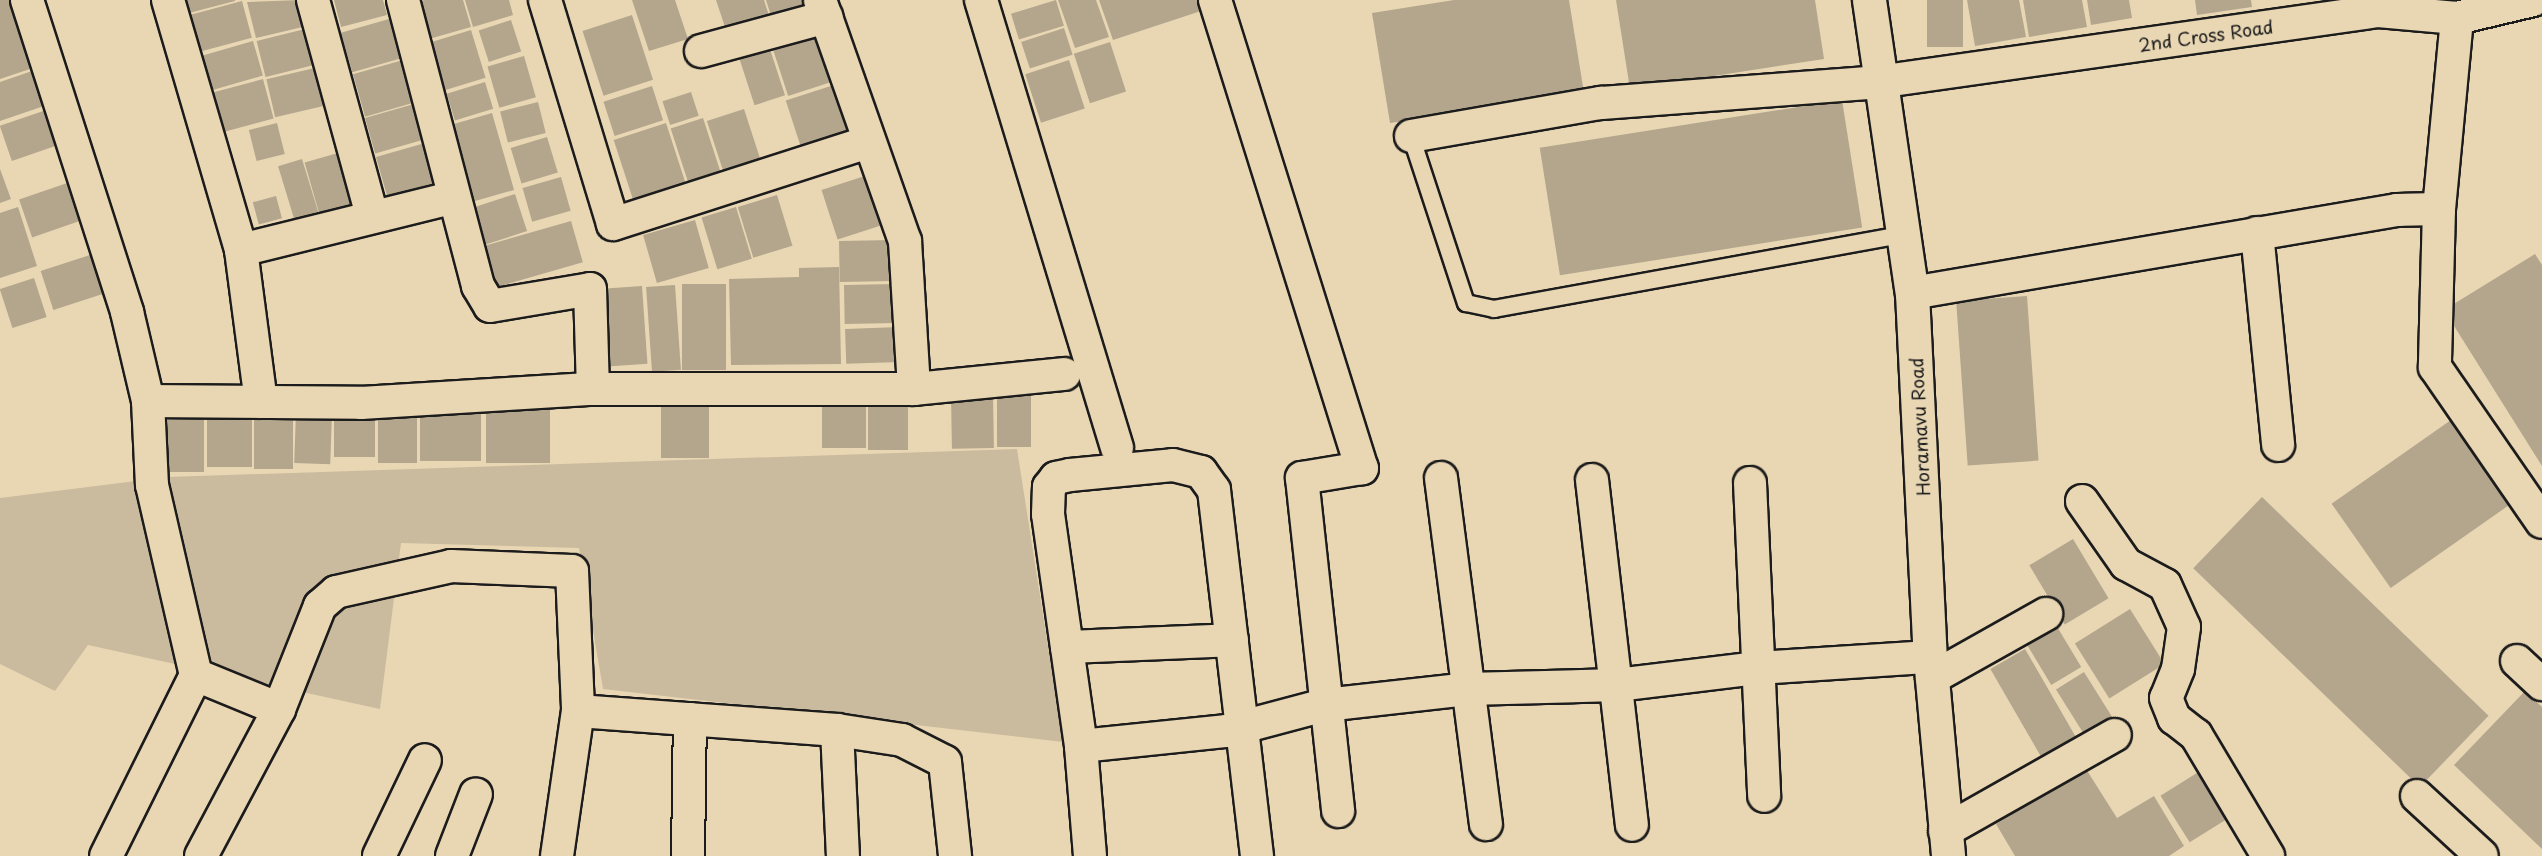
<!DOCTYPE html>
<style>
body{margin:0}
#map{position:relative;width:2542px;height:856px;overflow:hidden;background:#e9d7b4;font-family:"Playpen Sans",sans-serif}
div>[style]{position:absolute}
.green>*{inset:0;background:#cbbb9e}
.building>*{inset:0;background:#b3a68d;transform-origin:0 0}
.roads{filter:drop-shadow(2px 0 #1c1c1c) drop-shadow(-2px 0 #1c1c1c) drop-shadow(0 2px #1c1c1c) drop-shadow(0 -2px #1c1c1c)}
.lane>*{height:16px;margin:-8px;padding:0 8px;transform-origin:8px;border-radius:8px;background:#e9d7b4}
.street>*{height:32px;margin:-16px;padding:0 16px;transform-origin:16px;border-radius:16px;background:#e9d7b4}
.secondary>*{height:33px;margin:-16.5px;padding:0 16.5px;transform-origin:16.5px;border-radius:16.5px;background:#e9d7b4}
span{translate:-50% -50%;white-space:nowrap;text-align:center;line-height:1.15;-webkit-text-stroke:4.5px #e9d7b4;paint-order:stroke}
.street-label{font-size:18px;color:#1c1c1c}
</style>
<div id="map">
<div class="green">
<div style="clip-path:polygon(1017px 449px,1063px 742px,603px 689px,579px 548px,401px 543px,380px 709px,88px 645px,55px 691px,0 664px,0 498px,168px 477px)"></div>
</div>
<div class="building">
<div style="clip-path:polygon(0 0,13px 0,36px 67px,0 79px)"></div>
<div style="clip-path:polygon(185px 0,235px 0,235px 1px,189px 13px)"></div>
<div style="clip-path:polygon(300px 0,307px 26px,256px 38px,247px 2px)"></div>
<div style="clip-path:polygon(334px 0,383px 0,387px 15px,341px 27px)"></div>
<div style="clip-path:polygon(425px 0,463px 0,471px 27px,429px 39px,418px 2px)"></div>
<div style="clip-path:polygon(465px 0,509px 0,513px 15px,473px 27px)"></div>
<div style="clip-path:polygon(632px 0,675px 0,688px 39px,649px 51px)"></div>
<div style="clip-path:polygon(716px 0,764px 0,770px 19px,727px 33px)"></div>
<div style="clip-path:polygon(766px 0,809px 0,811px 6px,772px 19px)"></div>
<div style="left:1056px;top:0;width:27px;height:47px;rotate:73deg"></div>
<div style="clip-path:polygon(1058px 0,1096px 0,1109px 37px,1075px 48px)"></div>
<div style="clip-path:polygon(1099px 0,1204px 0,1207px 9px,1113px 40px)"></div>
<div style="clip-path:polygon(1454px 0,1569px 0,1584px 93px,1390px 123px,1372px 13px)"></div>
<div style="clip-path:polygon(1616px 0,1815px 0,1824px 59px,1630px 89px)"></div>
<div style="left:1927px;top:0;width:36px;height:47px"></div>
<div style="clip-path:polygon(1967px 0,2019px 0,2026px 37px,1975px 46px)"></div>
<div style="clip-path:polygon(2023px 0,2082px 0,2087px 27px,2029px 37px)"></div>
<div style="clip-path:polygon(2087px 0,2129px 0,2132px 18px,2091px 25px)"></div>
<div style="clip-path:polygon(2195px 0,2251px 0,2252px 7px,2197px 15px)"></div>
<div style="left:242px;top:1px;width:38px;height:55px;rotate:75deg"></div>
<div style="left:632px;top:15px;width:68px;height:52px;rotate:72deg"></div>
<div style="left:389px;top:19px;width:41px;height:50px;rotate:74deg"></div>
<div style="left:511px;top:20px;width:33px;height:34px;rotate:72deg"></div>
<div style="left:309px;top:28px;width:37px;height:54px;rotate:76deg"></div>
<div style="left:1064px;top:28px;width:28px;height:45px;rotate:72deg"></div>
<div style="left:820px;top:29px;width:54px;height:51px;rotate:72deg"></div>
<div style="left:471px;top:30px;width:50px;height:42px;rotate:73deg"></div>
<div style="left:253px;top:41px;width:36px;height:54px;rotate:74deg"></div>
<div style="left:1110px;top:42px;width:52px;height:38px;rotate:72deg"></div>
<div style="left:768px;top:43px;width:55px;height:32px;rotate:72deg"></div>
<div style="left:524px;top:56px;width:43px;height:38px;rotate:74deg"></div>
<div style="left:403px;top:60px;width:44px;height:52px;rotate:74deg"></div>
<div style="left:1069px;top:60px;width:51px;height:46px;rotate:72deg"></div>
<div style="left:319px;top:67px;width:39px;height:54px;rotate:77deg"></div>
<div style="clip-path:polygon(35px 70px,47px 105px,0 121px,0 82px)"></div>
<div style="left:263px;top:79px;width:41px;height:53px;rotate:75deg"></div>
<div style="left:485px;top:82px;width:28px;height:40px;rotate:73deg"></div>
<div style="left:840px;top:83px;width:59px;height:57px;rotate:72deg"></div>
<div style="left:652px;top:86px;width:36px;height:51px;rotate:72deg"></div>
<div style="left:691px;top:92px;width:25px;height:30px;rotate:72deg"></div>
<div style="left:1842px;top:100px;width:129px;height:306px;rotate:81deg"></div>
<div style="left:538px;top:102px;width:32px;height:39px;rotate:76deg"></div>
<div style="left:414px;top:104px;width:37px;height:51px;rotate:74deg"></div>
<div style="left:49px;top:109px;width:37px;height:52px;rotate:71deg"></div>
<div style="left:744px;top:109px;width:61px;height:39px;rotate:72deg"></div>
<div style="left:492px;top:113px;width:80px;height:46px;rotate:74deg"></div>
<div style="left:703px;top:118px;width:60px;height:34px;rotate:72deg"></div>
<div style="left:277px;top:123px;width:32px;height:29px;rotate:76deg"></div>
<div style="left:666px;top:123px;width:66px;height:55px;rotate:72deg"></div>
<div style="left:547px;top:137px;width:37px;height:38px;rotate:73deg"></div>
<div style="left:425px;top:143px;width:41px;height:51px;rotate:74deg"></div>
<div style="left:345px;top:151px;width:54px;height:42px;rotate:74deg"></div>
<div style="left:302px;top:159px;width:55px;height:25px;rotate:73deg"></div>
<div style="clip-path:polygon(0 169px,11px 199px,0 203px)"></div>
<div style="left:871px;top:174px;width:52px;height:52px;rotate:72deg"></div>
<div style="left:561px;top:177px;width:35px;height:40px;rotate:74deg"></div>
<div style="left:73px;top:181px;width:40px;height:57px;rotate:71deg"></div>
<div style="left:515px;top:194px;width:39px;height:47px;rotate:72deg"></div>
<div style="left:777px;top:195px;width:53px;height:41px;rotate:73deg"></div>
<div style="left:276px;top:196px;width:23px;height:24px;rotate:75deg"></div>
<div style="clip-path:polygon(18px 207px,37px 266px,0 278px,0 213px)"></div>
<div style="left:736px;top:207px;width:54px;height:36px;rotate:73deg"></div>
<div style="left:695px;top:220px;width:50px;height:54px;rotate:74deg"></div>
<div style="left:571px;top:221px;width:43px;height:96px;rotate:74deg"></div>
<div style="left:893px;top:240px;width:41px;height:54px;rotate:89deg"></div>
<div style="left:93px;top:254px;width:41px;height:55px;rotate:72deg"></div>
<div style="clip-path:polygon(2535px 254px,2542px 265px,2542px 466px,2444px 310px)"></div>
<div style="clip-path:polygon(839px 267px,841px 364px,731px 365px,729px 279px,799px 277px,799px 268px)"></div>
<div style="left:34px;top:278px;width:41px;height:36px;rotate:72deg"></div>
<div style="left:682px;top:284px;width:44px;height:86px"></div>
<div style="left:895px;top:284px;width:39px;height:51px;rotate:89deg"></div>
<div style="left:675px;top:285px;width:85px;height:29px;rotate:86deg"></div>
<div style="left:642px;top:286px;width:78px;height:40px;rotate:86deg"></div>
<div style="left:2027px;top:296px;width:165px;height:71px;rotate:86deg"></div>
<div style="left:899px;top:327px;width:35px;height:54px;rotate:88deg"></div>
<div style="left:997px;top:389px;width:34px;height:58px"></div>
<div style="left:993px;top:395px;width:53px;height:42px;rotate:89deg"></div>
<div style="left:908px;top:398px;width:52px;height:40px;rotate:90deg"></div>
<div style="left:822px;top:399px;width:44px;height:49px"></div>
<div style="left:661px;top:407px;width:48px;height:51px"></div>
<div style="left:486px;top:409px;width:64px;height:54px"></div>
<div style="left:296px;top:412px;width:36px;height:51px;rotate:2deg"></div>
<div style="left:334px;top:412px;width:41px;height:45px"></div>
<div style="left:378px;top:412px;width:39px;height:51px"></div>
<div style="left:420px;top:412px;width:61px;height:49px"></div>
<div style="left:207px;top:413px;width:45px;height:54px"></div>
<div style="left:254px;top:413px;width:39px;height:56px"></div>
<div style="left:2461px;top:413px;width:103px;height:158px;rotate:55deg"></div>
<div style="left:157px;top:419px;width:47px;height:53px"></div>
<div style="left:2262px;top:497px;width:315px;height:99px;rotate:44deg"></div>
<div style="left:2073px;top:539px;width:69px;height:51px;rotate:59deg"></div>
<div style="left:2130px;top:609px;width:65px;height:65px;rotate:58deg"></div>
<div style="left:2056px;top:625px;width:49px;height:35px;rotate:59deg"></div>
<div style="left:2025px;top:649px;width:112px;height:40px;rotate:60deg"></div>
<div style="left:2084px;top:672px;width:57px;height:33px;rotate:58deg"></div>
<div style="clip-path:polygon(2525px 691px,2542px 707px,2542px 849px,2454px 765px)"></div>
<div style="left:2208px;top:766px;width:55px;height:56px;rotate:58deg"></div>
<div style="clip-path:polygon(2086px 769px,2117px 818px,2154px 796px,2184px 846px,2169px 856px,2015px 856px,1996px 824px)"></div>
</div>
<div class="roads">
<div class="lane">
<div style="left:1411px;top:136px;width:176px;rotate:71.8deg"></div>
<div style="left:1466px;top:303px;width:29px;rotate:12deg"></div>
<div style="left:1494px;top:309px;width:416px;rotate:-10.3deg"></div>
</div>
<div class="street">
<div style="left:27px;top:0;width:328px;rotate:72.2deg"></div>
<div style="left:127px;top:312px;width:91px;rotate:76.7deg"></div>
<div style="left:148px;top:401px;width:84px;rotate:87.3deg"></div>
<div style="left:152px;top:485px;width:195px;rotate:77deg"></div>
<div style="left:196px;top:675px;width:202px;rotate:116.4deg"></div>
<div style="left:168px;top:0;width:260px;rotate:73.7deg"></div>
<div style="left:241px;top:250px;width:153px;rotate:82.5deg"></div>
<div style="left:313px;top:0;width:223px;rotate:74.7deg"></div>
<div style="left:403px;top:0;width:296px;rotate:75.3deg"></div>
<div style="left:478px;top:286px;width:23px;rotate:59deg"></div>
<div style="left:490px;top:306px;width:101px;rotate:-9.6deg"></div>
<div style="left:590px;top:289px;width:100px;rotate:88.3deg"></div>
<div style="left:545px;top:0;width:234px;rotate:73.1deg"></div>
<div style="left:613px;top:224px;width:269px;rotate:-17.8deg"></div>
<div style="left:820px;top:0;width:256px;rotate:70.6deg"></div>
<div style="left:905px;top:241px;width:148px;rotate:86.5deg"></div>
<div style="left:981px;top:0;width:468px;rotate:73.1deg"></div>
<div style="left:1215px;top:0;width:491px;rotate:72.6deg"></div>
<div style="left:1362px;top:468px;width:61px;rotate:170.5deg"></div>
<div style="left:1302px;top:478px;width:335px;rotate:83.8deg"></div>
<div style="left:701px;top:51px;width:130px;rotate:-15.2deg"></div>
<div style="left:1411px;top:136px;width:193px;rotate:-9.9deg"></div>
<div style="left:1601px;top:103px;width:278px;rotate:-4.3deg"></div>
<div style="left:1878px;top:82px;width:505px;rotate:-8.08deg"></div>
<div style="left:2378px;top:11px;width:79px;rotate:5.1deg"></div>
<div style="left:2457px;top:18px;width:78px;rotate:-13.3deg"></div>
<div style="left:2439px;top:209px;width:192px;rotate:-84.6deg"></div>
<div style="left:2257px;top:233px;width:213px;rotate:84.3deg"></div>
<div style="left:241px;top:250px;width:208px;rotate:-13.9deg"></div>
<div style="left:1912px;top:293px;width:492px;rotate:-9.7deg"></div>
<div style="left:2397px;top:210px;width:42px;rotate:-1.4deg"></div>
<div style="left:2439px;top:209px;width:158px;rotate:91.5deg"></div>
<div style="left:2435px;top:367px;width:188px;rotate:55.4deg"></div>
<div style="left:148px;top:401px;width:213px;rotate:0.5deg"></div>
<div style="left:361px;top:403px;width:232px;rotate:-3.5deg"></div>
<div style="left:593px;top:389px;width:321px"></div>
<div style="left:914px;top:389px;width:151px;rotate:-5.7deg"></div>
<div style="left:1441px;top:478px;width:349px;rotate:82.6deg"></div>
<div style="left:1592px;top:480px;width:347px;rotate:83.4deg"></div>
<div style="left:1750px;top:483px;width:313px;rotate:87.4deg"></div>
<div style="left:2082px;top:501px;width:77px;rotate:55.1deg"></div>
<div style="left:2126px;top:564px;width:44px;rotate:28.3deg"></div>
<div style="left:2165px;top:585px;width:46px;rotate:65.7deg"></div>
<div style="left:2184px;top:627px;width:42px;rotate:98.1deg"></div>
<div style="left:2178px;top:669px;width:31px;rotate:112deg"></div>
<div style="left:2166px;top:698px;width:22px;rotate:68deg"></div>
<div style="left:2174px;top:718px;width:28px;rotate:38deg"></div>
<div style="left:2196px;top:735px;width:141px;rotate:59.2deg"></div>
<div style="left:1067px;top:647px;width:165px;rotate:-2.4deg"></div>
<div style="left:2517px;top:661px;width:34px;rotate:43deg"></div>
<div style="left:196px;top:675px;width:90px;rotate:22.3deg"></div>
<div style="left:279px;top:709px;width:111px;rotate:-68.3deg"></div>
<div style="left:320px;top:606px;width:21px;rotate:-41deg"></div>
<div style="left:336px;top:592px;width:118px;rotate:-12.7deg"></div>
<div style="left:451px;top:566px;width:121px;rotate:2.4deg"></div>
<div style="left:572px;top:571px;width:140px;rotate:87.5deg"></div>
<div style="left:578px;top:711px;width:260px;rotate:4.2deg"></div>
<div style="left:837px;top:730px;width:66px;rotate:8.7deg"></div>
<div style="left:902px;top:740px;width:48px;rotate:27.1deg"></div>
<div style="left:945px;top:762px;width:95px;rotate:83.9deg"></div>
<div style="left:1932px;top:678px;width:131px;rotate:-29.3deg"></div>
<div style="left:837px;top:730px;width:126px;rotate:87.3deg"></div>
<div style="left:1081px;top:746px;width:147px;rotate:-5.9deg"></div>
<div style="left:1227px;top:731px;width:101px;rotate:-14.9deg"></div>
<div style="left:1325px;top:705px;width:143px;rotate:-6.4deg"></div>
<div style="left:1467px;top:689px;width:150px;rotate:-1.5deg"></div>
<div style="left:1617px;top:685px;width:142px;rotate:-6.9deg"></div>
<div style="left:1758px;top:668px;width:172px;rotate:-3.7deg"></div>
<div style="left:2417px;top:796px;width:88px;rotate:42.7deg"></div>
<div style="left:1945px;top:831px;width:195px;rotate:-29.5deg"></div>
<div style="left:201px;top:856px;width:166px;rotate:-62deg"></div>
<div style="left:379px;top:856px;width:106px;rotate:-64.4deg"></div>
<div style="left:452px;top:856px;width:66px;rotate:-68.8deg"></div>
<div style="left:557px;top:856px;width:147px;rotate:-81.8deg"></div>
<div style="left:688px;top:856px;width:137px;rotate:-89.2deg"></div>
<div style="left:1090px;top:856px;width:110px;rotate:-94.7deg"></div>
<div style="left:1081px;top:746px;width:234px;rotate:-98.1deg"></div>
<div style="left:1048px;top:514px;width:27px;rotate:-88deg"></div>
<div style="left:1049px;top:487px;width:11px;rotate:-52deg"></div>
<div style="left:1056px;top:478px;width:14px;rotate:-12deg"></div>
<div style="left:1070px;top:475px;width:103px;rotate:-5.5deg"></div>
<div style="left:1173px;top:465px;width:29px;rotate:14deg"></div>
<div style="left:1201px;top:472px;width:22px;rotate:54deg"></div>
<div style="left:1214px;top:490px;width:369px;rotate:83.3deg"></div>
</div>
<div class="secondary">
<div style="left:1869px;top:0;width:296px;rotate:81.7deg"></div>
<div style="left:1912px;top:293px;width:364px;rotate:87.2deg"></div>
<div style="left:1930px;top:657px;width:200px;rotate:84.8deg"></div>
</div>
</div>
<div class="street-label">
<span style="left:2206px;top:36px;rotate:-8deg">2nd Cross Road</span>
<span style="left:1920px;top:427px;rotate:-93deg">Horamavu Road</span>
</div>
</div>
